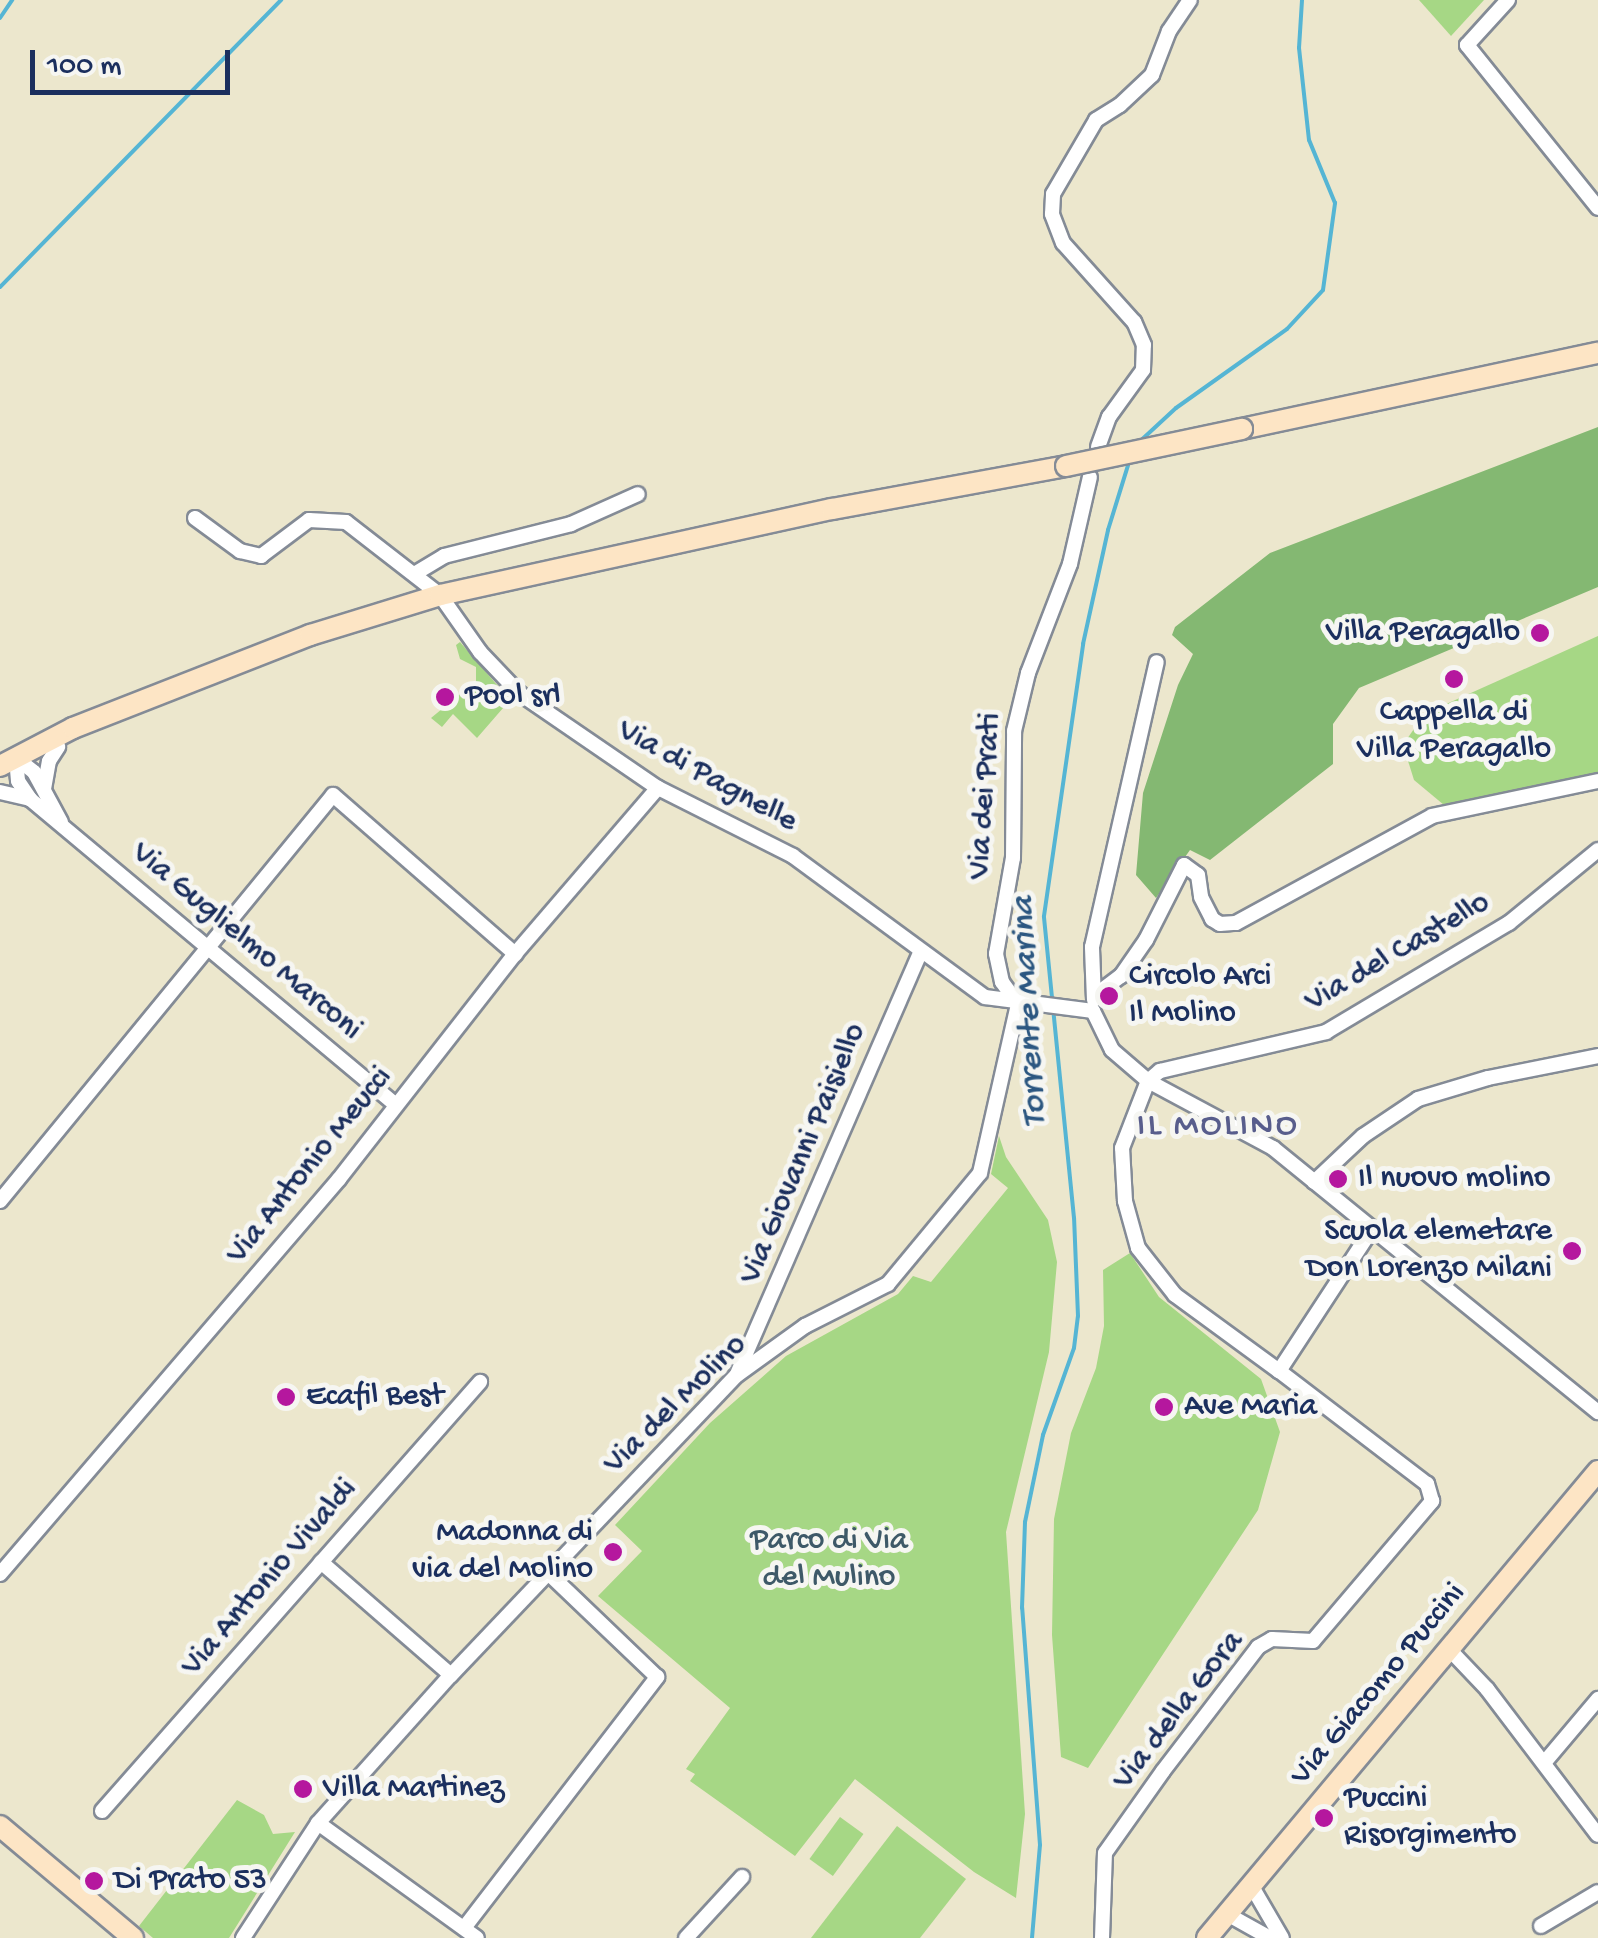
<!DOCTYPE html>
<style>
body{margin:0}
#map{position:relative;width:1598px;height:1938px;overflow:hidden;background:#ece7cd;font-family:"Gochi Hand",sans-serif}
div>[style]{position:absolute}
.green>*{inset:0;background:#a6d785;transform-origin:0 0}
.forest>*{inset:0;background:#84b872}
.stream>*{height:4px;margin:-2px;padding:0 2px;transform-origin:2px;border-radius:2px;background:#55b5d4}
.roads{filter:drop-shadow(2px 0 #848b96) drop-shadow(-2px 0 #848b96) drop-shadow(0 2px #848b96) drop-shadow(0 -2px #848b96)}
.street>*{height:14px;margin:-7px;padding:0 7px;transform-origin:7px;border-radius:7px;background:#fff}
.secondary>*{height:20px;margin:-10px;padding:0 10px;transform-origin:10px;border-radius:10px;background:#fde5c5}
.bridges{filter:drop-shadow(2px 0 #848b96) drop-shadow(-2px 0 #848b96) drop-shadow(0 2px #848b96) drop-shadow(0 -2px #848b96)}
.secondary-bridge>*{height:20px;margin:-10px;padding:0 10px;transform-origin:10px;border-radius:10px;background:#fde5c5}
.dots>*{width:28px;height:28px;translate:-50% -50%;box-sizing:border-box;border:5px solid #f6f6f2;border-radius:50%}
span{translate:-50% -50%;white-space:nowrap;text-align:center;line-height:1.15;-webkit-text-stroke:10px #f6f6f2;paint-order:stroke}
.poi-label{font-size:32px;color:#1b2f5e}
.right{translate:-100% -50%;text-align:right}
.left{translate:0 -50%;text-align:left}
.street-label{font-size:32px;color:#1b2f5e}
.park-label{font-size:32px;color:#3e5968}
.water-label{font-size:35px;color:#2c5781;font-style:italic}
.neighbourhood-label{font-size:35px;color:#585d8c;letter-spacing:2.5px}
.scale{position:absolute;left:30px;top:50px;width:200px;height:45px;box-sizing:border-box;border:5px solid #1b2f5e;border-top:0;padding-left:12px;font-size:30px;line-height:35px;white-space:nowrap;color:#1b2f5e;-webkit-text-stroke:8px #f6f6f2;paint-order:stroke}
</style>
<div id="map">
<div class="green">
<div style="clip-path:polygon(1419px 0,1484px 0,1451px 36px)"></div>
<div style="clip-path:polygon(1598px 636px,1598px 773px,1444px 805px,1414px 780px,1403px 745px,1424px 714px)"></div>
<div style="clip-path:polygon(460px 642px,510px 700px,477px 738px,453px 714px,442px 727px,431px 718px,476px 681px,476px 667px,460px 659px,456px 645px)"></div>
<div style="clip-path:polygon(999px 1136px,1006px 1157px,1048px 1220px,1057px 1262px,1049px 1352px,1006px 1532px,1025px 1814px,1016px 1898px,974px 1872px,855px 1779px,795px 1856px,690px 1781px,695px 1774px,686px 1769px,730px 1708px,598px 1596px,642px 1551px,615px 1525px,710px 1423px,786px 1356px,898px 1294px,913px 1276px,931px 1282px,1008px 1188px,991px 1174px)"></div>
<div style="clip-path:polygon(1130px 1253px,1159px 1297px,1261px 1379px,1280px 1432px,1258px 1510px,1088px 1768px,1061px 1757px,1052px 1635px,1054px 1519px,1071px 1433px,1096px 1368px,1104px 1326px,1103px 1270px)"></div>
<div style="clip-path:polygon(237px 1800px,264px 1815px,273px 1834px,295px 1832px,229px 1938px,153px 1938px,139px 1926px)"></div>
<div style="left:840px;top:1817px;width:29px;height:52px;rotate:36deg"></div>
<div style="clip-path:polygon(897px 1826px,966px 1879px,920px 1938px,811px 1938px)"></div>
</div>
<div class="forest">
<div style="clip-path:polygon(1598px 427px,1598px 587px,1359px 688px,1333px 724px,1333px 764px,1210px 860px,1190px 850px,1156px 898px,1136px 875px,1143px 793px,1178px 685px,1193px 654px,1172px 635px,1175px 627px,1270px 553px)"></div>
</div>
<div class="stream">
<div style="left:0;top:18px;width:22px;rotate:-56deg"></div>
<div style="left:0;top:287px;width:402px;rotate:-45.6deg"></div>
<div style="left:1137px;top:444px;width:53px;rotate:-42.7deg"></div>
<div style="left:1176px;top:408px;width:136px;rotate:-35.4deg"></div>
<div style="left:1287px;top:329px;width:53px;rotate:-47.3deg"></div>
<div style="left:1323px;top:290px;width:88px;rotate:-82.1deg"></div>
<div style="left:1335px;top:203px;width:68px;rotate:-112.4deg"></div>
<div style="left:1309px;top:140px;width:93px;rotate:-96.2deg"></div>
<div style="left:1299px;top:48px;width:48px;rotate:-86.4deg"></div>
<div style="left:1032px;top:1938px;width:93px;rotate:-85.1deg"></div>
<div style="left:1040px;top:1845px;width:238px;rotate:-94.3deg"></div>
<div style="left:1022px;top:1608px;width:86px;rotate:-88deg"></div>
<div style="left:1025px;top:1522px;width:89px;rotate:-78.3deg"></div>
<div style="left:1043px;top:1435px;width:92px;rotate:-70.4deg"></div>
<div style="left:1074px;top:1348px;width:32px;rotate:-83deg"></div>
<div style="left:1078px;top:1316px;width:98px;rotate:-92.3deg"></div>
<div style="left:1074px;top:1218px;width:303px;rotate:-95.7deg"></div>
<div style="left:1044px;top:916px;width:275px;rotate:-81.8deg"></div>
<div style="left:1083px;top:644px;width:117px;rotate:-77.6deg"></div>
<div style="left:1108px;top:530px;width:71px;rotate:-72.8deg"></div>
</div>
<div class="roads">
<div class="street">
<div style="left:1508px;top:0;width:61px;rotate:132.3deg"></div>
<div style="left:1467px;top:45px;width:209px;rotate:51.2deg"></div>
<div style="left:1098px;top:447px;width:32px;rotate:-70deg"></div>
<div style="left:1109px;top:417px;width:58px;rotate:-54.1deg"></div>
<div style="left:1143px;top:370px;width:25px;rotate:-88deg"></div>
<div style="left:1144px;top:345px;width:25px;rotate:-113deg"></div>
<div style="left:1134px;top:322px;width:106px;rotate:-131.9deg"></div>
<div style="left:1063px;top:243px;width:31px;rotate:-111deg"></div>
<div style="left:1052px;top:214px;width:20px;rotate:-87deg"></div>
<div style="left:1053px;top:194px;width:86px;rotate:-59.8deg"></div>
<div style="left:1096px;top:120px;width:28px;rotate:-32deg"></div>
<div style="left:1120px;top:105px;width:44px;rotate:-43.2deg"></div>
<div style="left:1152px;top:75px;width:47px;rotate:-68.9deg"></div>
<div style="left:1169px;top:31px;width:37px;rotate:-56deg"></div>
<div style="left:195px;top:518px;width:56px;rotate:36.3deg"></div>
<div style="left:240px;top:551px;width:22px;rotate:13deg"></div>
<div style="left:261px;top:556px;width:60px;rotate:-36.9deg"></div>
<div style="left:309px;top:520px;width:37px;rotate:3deg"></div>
<div style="left:346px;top:522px;width:119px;rotate:37.8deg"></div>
<div style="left:440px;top:595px;width:70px;rotate:54.9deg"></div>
<div style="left:480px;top:652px;width:57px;rotate:46.4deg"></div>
<div style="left:519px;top:693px;width:168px;rotate:34.4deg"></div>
<div style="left:658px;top:788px;width:151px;rotate:26.7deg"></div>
<div style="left:793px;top:856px;width:238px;rotate:36.3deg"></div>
<div style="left:985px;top:997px;width:109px;rotate:7.4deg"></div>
<div style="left:416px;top:573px;width:33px;rotate:-31deg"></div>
<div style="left:444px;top:556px;width:131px;rotate:-14.1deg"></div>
<div style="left:571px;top:524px;width:73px;rotate:-24.1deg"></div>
<div style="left:44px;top:789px;width:28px;rotate:-80deg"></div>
<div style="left:49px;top:761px;width:17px;rotate:-57deg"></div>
<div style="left:0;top:792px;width:31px;rotate:13deg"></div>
<div style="left:61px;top:822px;width:57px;rotate:-118.4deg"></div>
<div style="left:34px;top:772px;width:23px;rotate:-142deg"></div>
<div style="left:16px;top:758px;width:23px;rotate:85deg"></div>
<div style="left:18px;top:781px;width:22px;rotate:56deg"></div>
<div style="left:30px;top:799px;width:476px;rotate:39.9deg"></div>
<div style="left:1094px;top:996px;width:34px;rotate:-37deg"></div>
<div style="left:1121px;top:976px;width:44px;rotate:-55.2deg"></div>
<div style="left:1146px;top:940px;width:84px;rotate:-63.1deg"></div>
<div style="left:1184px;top:865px;width:17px;rotate:36deg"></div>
<div style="left:1198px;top:875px;width:22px;rotate:82deg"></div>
<div style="left:1201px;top:897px;width:25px;rotate:63deg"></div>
<div style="left:1212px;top:919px;width:9px;rotate:32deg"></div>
<div style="left:1220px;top:924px;width:16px;rotate:-4deg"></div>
<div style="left:1236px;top:923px;width:223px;rotate:-28.6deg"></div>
<div style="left:1432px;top:816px;width:170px;rotate:-11.9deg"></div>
<div style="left:1094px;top:1000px;width:53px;rotate:-92.2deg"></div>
<div style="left:1092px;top:947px;width:292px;rotate:-77.2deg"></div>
<div style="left:1018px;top:1004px;width:27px;rotate:-126deg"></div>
<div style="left:1002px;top:982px;width:29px;rotate:-102deg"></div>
<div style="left:996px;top:954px;width:97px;rotate:-80deg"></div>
<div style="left:1013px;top:858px;width:127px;rotate:-89.5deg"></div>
<div style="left:1014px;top:731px;width:60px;rotate:-76.4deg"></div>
<div style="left:1028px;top:673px;width:117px;rotate:-68.9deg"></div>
<div style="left:1070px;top:564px;width:89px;rotate:-77.1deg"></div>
<div style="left:1093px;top:1011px;width:43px;rotate:64deg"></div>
<div style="left:1112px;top:1050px;width:48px;rotate:40.7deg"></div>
<div style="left:1148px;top:1081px;width:142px;rotate:28.2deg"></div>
<div style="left:1273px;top:1148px;width:419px;rotate:39.1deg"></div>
<div style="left:1314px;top:1182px;width:67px;rotate:-43.2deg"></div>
<div style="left:1363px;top:1136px;width:66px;rotate:-33.9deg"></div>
<div style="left:1418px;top:1099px;width:73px;rotate:-16.7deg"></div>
<div style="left:1488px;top:1078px;width:112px;rotate:-11.3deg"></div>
<div style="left:0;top:1201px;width:525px;rotate:-50.64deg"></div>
<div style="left:333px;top:795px;width:242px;rotate:41.1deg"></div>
<div style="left:1372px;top:1229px;width:170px;rotate:123.2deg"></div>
<div style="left:1279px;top:1371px;width:129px;rotate:-143.8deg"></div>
<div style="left:1175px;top:1295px;width:60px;rotate:-128.2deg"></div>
<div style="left:1138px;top:1248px;width:49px;rotate:-105.5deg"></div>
<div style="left:1125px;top:1201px;width:53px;rotate:-93.2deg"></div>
<div style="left:1122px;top:1148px;width:72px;rotate:-68.8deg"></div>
<div style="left:1148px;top:1081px;width:16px;rotate:-40deg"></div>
<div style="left:1160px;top:1071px;width:171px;rotate:-13.2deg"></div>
<div style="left:1326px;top:1032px;width:213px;rotate:-30.8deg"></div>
<div style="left:1509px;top:923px;width:115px;rotate:-39.4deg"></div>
<div style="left:737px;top:1374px;width:459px;rotate:-66.5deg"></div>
<div style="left:321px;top:1562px;width:172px;rotate:41deg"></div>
<div style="left:0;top:1574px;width:521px;rotate:-49.36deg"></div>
<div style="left:339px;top:1179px;width:286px;rotate:-52deg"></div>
<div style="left:515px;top:954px;width:219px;rotate:-49.3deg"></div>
<div style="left:1448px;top:1648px;width:57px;rotate:46.4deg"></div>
<div style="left:1487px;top:1689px;width:183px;rotate:52.8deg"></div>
<div style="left:1544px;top:1763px;width:84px;rotate:-49.8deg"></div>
<div style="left:102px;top:1811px;width:572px;rotate:-48.62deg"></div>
<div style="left:318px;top:1823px;width:196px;rotate:35.9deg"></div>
<div style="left:1251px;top:1885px;width:61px;rotate:59.7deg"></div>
<div style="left:1227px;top:1914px;width:49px;rotate:29.2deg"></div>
<div style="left:1541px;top:1926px;width:66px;rotate:-30.8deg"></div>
<div style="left:464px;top:1928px;width:317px;rotate:-52.4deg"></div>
<div style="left:657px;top:1677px;width:151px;rotate:-136.3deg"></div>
<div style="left:243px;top:1938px;width:137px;rotate:-56.9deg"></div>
<div style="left:318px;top:1823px;width:199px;rotate:-48.1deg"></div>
<div style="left:451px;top:1675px;width:414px;rotate:-46.4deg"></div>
<div style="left:737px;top:1375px;width:84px;rotate:-35.8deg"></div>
<div style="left:805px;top:1326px;width:93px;rotate:-26.8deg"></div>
<div style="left:888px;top:1284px;width:144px;rotate:-50.3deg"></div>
<div style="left:980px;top:1173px;width:173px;rotate:-77.3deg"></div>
<div style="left:686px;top:1938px;width:83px;rotate:-47.4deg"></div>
<div style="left:1102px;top:1938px;width:85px;rotate:-88deg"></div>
<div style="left:1105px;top:1853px;width:100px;rotate:-54.7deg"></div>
<div style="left:1163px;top:1771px;width:156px;rotate:-52.5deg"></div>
<div style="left:1258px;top:1647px;width:16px;rotate:-30deg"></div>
<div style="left:1272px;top:1639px;width:41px;rotate:2.8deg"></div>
<div style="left:1313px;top:1641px;width:184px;rotate:-49.6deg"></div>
<div style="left:1432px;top:1501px;width:18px;rotate:-106deg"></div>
<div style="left:1427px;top:1484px;width:186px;rotate:-142.6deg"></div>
</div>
<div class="secondary">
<div style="left:1242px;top:429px;width:364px;rotate:-12.1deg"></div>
<div style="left:0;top:766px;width:82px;rotate:-27.5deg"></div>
<div style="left:73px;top:728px;width:255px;rotate:-21.4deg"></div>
<div style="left:310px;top:635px;width:136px;rotate:-17.1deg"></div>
<div style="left:440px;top:595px;width:401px;rotate:-12.4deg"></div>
<div style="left:832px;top:509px;width:238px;rotate:-10.4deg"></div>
<div style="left:0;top:1826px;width:174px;rotate:40.1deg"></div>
<div style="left:1207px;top:1938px;width:609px;rotate:-50.06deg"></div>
</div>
</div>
<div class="bridges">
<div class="secondary-bridge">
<div style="left:1066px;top:466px;width:180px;rotate:-11.9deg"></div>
</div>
</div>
<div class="dots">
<div style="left:1540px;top:633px;background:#b5179e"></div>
<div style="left:1454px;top:679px;background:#b5179e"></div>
<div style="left:445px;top:697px;background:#b5179e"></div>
<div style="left:1109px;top:996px;background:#b5179e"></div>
<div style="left:1338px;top:1179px;background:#b5179e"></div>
<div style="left:1572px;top:1251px;background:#b5179e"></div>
<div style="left:286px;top:1397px;background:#b5179e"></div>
<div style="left:1164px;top:1407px;background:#b5179e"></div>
<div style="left:613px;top:1552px;background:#b5179e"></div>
<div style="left:303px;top:1789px;background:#b5179e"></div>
<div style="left:1324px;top:1818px;background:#b5179e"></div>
<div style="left:94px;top:1881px;background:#b5179e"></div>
</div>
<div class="poi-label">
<span class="right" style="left:1520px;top:633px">Villa Peragallo</span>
<span class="left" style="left:465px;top:697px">Pool srl</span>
<span style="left:1454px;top:732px">Cappella di<br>Villa Peragallo</span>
<span class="left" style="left:1129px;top:996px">Circolo Arci<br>Il Molino</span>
<span class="left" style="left:1358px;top:1179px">Il nuovo molino</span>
<span class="right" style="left:1552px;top:1251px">Scuola elemetare<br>Don Lorenzo Milani</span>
<span class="left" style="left:306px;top:1397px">Ecafil Best</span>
<span class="left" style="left:1184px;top:1407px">Ave Maria</span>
<span class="right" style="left:593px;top:1552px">Madonna di<br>via del Molino</span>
<span class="left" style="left:323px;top:1789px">Villa Martinez</span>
<span class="left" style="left:1344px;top:1818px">Puccini<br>Risorgimento</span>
<span class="left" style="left:114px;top:1881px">Di Prato 53</span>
</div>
<div class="street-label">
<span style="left:707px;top:777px;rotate:29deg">Via di Pagnelle</span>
<span style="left:986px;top:796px;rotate:-86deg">Via dei Prati</span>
<span style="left:246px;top:942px;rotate:40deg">Via Guglielmo Marconi</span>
<span style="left:1398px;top:953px;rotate:-30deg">Via del Castello</span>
<span style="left:804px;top:1154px;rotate:-67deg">Via Giovanni Paisiello</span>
<span style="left:310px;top:1166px;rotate:-51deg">Via Antonio Meucci</span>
<span style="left:676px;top:1405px;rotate:-44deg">Via del Molino</span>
<span style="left:270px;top:1578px;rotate:-49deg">Via Antonio Vivaldi</span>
<span style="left:1379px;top:1685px;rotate:-50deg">Via Giacomo Puccini</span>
<span style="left:1179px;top:1711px;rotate:-52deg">Via della Gora</span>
</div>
<div class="park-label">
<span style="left:829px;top:1560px">Parco di Via<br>del Mulino</span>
</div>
<div class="water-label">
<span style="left:1031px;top:1012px;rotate:-93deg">Torrente Marina</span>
</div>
<div class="neighbourhood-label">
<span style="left:1218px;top:1127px">IL MOLINO</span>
</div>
<div class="scale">100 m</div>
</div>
